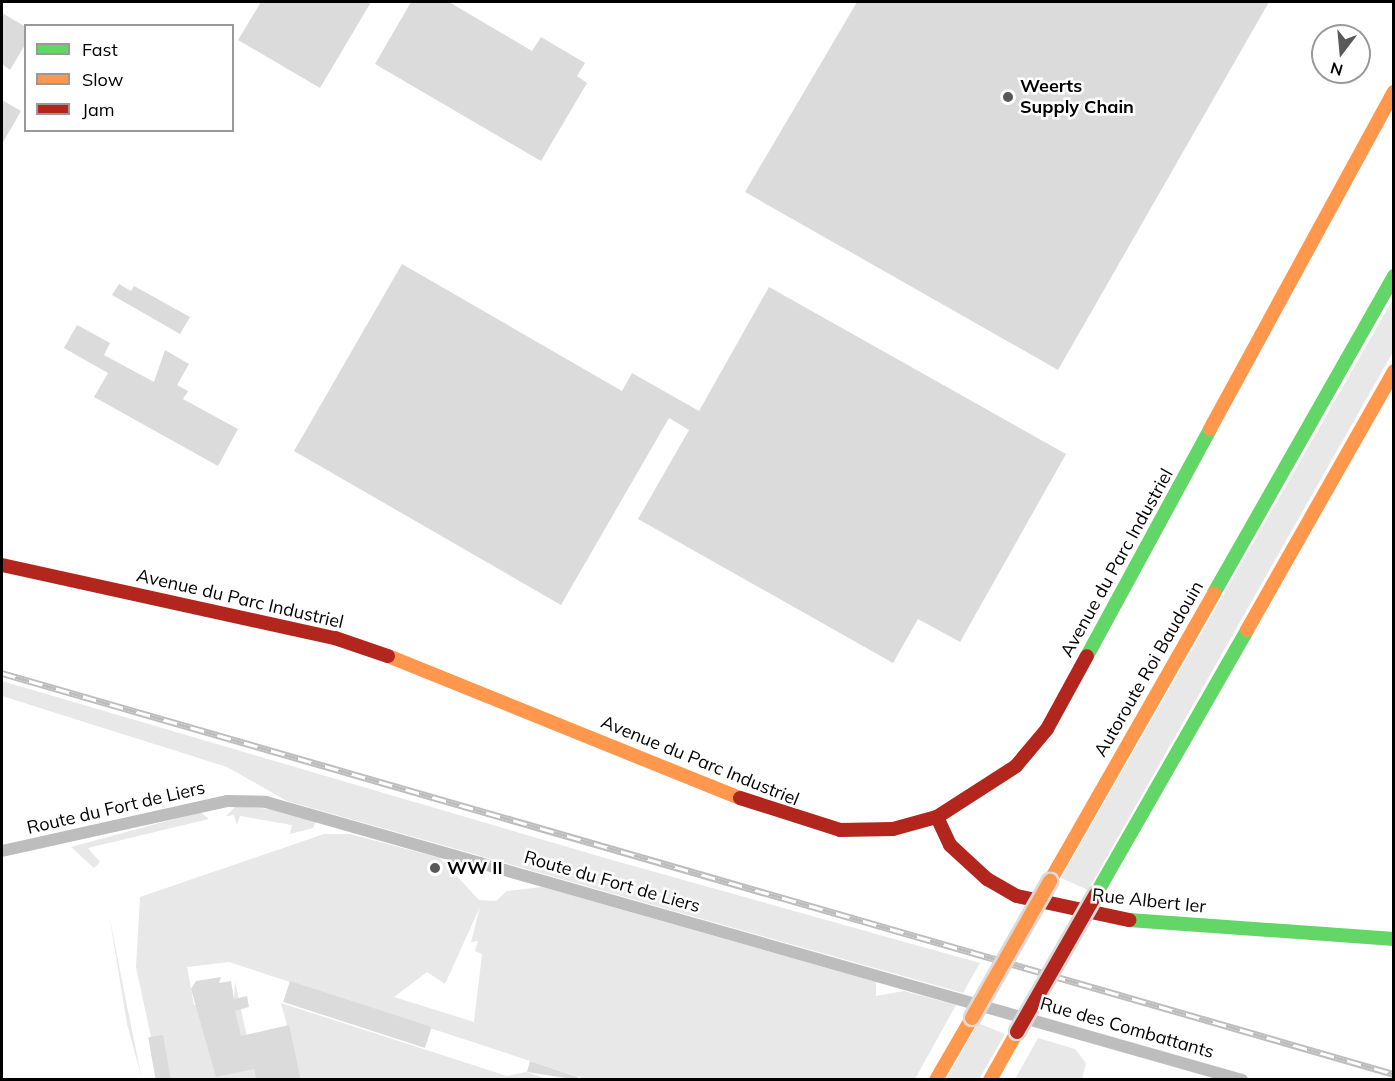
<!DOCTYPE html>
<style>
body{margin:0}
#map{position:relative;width:1395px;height:1081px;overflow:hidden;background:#fff;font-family:Mulish,sans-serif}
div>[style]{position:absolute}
.green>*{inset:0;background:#e8e8e8}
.building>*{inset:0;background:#dbdbdb;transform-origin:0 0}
.street>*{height:12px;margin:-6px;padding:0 6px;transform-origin:6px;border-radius:6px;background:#bdbdbd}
.fast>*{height:14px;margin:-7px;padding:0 7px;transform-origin:7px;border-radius:7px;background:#63d668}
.slow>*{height:14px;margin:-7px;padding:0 7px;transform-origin:7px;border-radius:7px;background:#ff974d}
.jam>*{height:14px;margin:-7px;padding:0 7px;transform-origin:7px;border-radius:7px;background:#b3261e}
.rail>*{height:7px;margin-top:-3.5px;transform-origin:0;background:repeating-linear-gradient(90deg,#fff 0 14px,#bdbdbd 0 28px);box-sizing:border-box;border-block:2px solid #bdbdbd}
.bridges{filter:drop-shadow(2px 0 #dbdbdb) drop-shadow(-2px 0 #dbdbdb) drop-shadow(0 2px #dbdbdb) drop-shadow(0 -2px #dbdbdb)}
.slow-bridge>*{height:14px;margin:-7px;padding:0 7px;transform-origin:7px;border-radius:7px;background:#ff974d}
.jam-bridge>*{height:14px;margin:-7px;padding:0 7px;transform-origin:7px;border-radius:7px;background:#b3261e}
.dots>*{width:16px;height:16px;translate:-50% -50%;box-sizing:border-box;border:3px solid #fff;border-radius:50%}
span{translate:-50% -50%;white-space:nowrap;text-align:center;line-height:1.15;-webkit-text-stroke:5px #fff;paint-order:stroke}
.poi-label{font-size:18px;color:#000;font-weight:700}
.left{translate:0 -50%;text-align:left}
.street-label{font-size:18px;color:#000}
.frame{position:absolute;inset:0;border:3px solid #000;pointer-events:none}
.legend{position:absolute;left:24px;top:24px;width:210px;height:108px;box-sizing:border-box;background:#fff;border:2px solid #999;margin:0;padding:8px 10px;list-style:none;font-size:18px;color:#000}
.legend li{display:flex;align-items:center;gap:12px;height:30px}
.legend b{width:30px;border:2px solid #999}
.north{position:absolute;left:1311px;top:24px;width:60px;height:60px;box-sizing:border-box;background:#fff;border:2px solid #999;border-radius:50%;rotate:196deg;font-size:16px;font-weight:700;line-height:24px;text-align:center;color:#000}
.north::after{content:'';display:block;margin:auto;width:21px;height:27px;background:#595959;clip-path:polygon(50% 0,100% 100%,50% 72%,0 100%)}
</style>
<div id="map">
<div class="green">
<div style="clip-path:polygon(1393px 299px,1393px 352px,1088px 890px,1061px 878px)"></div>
<div style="clip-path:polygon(2px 681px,605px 858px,980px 963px,963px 993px,287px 801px,227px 767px,2px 696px)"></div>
<div style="clip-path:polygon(236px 806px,281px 810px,316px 821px,313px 828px,290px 834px,292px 825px,240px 816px,237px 825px,234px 815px,226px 816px)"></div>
<div style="clip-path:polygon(200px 812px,209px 819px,88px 848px,100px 862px,94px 868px,71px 847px)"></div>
<div style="clip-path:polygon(evenodd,324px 834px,350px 834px,440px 858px,479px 900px,496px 901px,507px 891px,542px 887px,876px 982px,876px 996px,904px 991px,956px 1005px,915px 1079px,585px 1079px,229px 962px,187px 967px,194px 1005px,234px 999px,235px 981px,256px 1079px,160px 1079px,136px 967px,140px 897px,324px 834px,480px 907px,471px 942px,478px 941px,475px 951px,482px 954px,474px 1022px,394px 997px,427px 972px,445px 984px,480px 907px)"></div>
<div style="clip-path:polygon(109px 914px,126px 1001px,142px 1079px,127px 1024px)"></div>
<div style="clip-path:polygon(281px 1003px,507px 1076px,526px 1072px,547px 1079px,301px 1079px)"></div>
<div style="clip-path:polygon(978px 1023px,1005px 1034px,979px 1079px,946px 1080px)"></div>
<div style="clip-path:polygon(1038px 1038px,1075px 1049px,1086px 1063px,1082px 1079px,1015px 1079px)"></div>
</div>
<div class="building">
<div style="clip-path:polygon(261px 2px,371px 2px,320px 88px,238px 40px)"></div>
<div style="clip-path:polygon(411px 2px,449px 2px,532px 51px,541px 37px,585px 63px,577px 76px,587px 83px,541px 161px,375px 64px)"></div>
<div style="clip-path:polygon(857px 2px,1269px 2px,1058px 370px,745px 192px)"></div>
<div style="clip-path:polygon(2px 13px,26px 27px,26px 43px,10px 70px,2px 64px)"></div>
<div style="clip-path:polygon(2px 100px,21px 111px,2px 144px)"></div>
<div style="clip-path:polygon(402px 264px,622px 391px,632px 373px,699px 411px,769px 287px,1066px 454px,960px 642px,918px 619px,893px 663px,638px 519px,689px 430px,669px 418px,561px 605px,294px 451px)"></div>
<div style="clip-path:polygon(119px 284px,131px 291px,134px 286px,190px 317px,180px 334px,112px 295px)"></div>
<div style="clip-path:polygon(77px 325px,110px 343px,104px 355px,154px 382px,165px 350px,189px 364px,177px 385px,188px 391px,183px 399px,238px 429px,218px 466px,94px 397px,108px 373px,64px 348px)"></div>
<div style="clip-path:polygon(221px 977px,219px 983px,231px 981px,234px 999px,247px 996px,249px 1007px,235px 1011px,241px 1036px,289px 1025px,301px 1080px,256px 1080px,254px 1069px,216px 1077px,191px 989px,196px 981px)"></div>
<div style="left:290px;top:981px;width:149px;height:22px;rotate:18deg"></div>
<div style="left:163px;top:1035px;width:46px;height:15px;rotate:80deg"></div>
<div style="clip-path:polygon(530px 1061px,578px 1077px,578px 1080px,527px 1072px)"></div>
</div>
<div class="street">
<div style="left:2px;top:851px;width:230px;rotate:-12.5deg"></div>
<div style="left:227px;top:801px;width:39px;rotate:1deg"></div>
<div style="left:266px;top:802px;width:1015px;rotate:15.9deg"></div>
</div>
<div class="fast">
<div style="left:1214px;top:593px;width:365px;rotate:-60.4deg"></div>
<div style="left:1087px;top:656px;width:258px;rotate:-61.5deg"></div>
<div style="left:1096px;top:894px;width:304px;rotate:-60.2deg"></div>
<div style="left:1129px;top:920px;width:266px;rotate:4.1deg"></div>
</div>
<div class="slow">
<div style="left:1210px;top:429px;width:384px;rotate:-61.4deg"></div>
<div style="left:1247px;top:630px;width:298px;rotate:-60.4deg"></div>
<div style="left:388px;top:656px;width:380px;rotate:22deg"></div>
<div style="left:1050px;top:881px;width:331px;rotate:-60.3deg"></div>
<div style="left:936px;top:1080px;width:72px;rotate:-59.9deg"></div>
<div style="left:990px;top:1080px;width:55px;rotate:-60.6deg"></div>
</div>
<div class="jam">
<div style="left:2px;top:565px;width:341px;rotate:12.4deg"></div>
<div style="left:335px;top:638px;width:56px;rotate:18.8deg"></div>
<div style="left:740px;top:798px;width:105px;rotate:17.7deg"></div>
<div style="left:840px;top:830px;width:53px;rotate:-1.1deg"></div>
<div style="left:893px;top:829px;width:46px;rotate:-15.3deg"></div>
<div style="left:937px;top:817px;width:94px;rotate:-32.8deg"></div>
<div style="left:1016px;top:766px;width:48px;rotate:-50deg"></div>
<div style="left:1047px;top:729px;width:83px;rotate:-61.3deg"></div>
<div style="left:937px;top:817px;width:31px;rotate:65deg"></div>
<div style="left:950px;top:845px;width:50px;rotate:42.6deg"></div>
<div style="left:987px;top:879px;width:34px;rotate:30deg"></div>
<div style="left:1017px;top:896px;width:115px;rotate:12.1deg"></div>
</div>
<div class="rail">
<div style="left:2px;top:673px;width:1449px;rotate:16.07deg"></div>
</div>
<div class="bridges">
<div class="slow-bridge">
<div style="left:972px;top:1018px;width:158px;rotate:-60.3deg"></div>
</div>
<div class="jam-bridge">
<div style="left:1017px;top:1032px;width:159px;rotate:-60.2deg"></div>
</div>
</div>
<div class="dots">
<div style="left:1008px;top:97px;background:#595959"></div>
<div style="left:435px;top:868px;background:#595959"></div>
</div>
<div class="poi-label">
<span class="left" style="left:1020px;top:97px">Weerts<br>Supply Chain</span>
<span class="left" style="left:447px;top:868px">WW II</span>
</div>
<div class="street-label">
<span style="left:1117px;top:563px;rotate:-61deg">Avenue du Parc Industriel</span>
<span style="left:240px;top:599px;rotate:13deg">Avenue du Parc Industriel</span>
<span style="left:1149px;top:669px;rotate:-60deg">Autoroute Roi Baudouin</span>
<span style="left:700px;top:761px;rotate:22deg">Avenue du Parc Industriel</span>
<span style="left:116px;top:808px;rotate:-13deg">Route du Fort de Liers</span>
<span style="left:612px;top:882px;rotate:16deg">Route du Fort de Liers</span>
<span style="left:1149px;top:901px;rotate:6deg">Rue Albert Ier</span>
<span style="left:1127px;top:1028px;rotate:16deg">Rue des Combattants</span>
</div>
<div class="frame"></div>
<ul class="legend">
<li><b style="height:8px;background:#63d668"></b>Fast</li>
<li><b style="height:8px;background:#ff974d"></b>Slow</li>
<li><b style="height:8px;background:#b3261e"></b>Jam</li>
</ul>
<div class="north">N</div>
</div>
